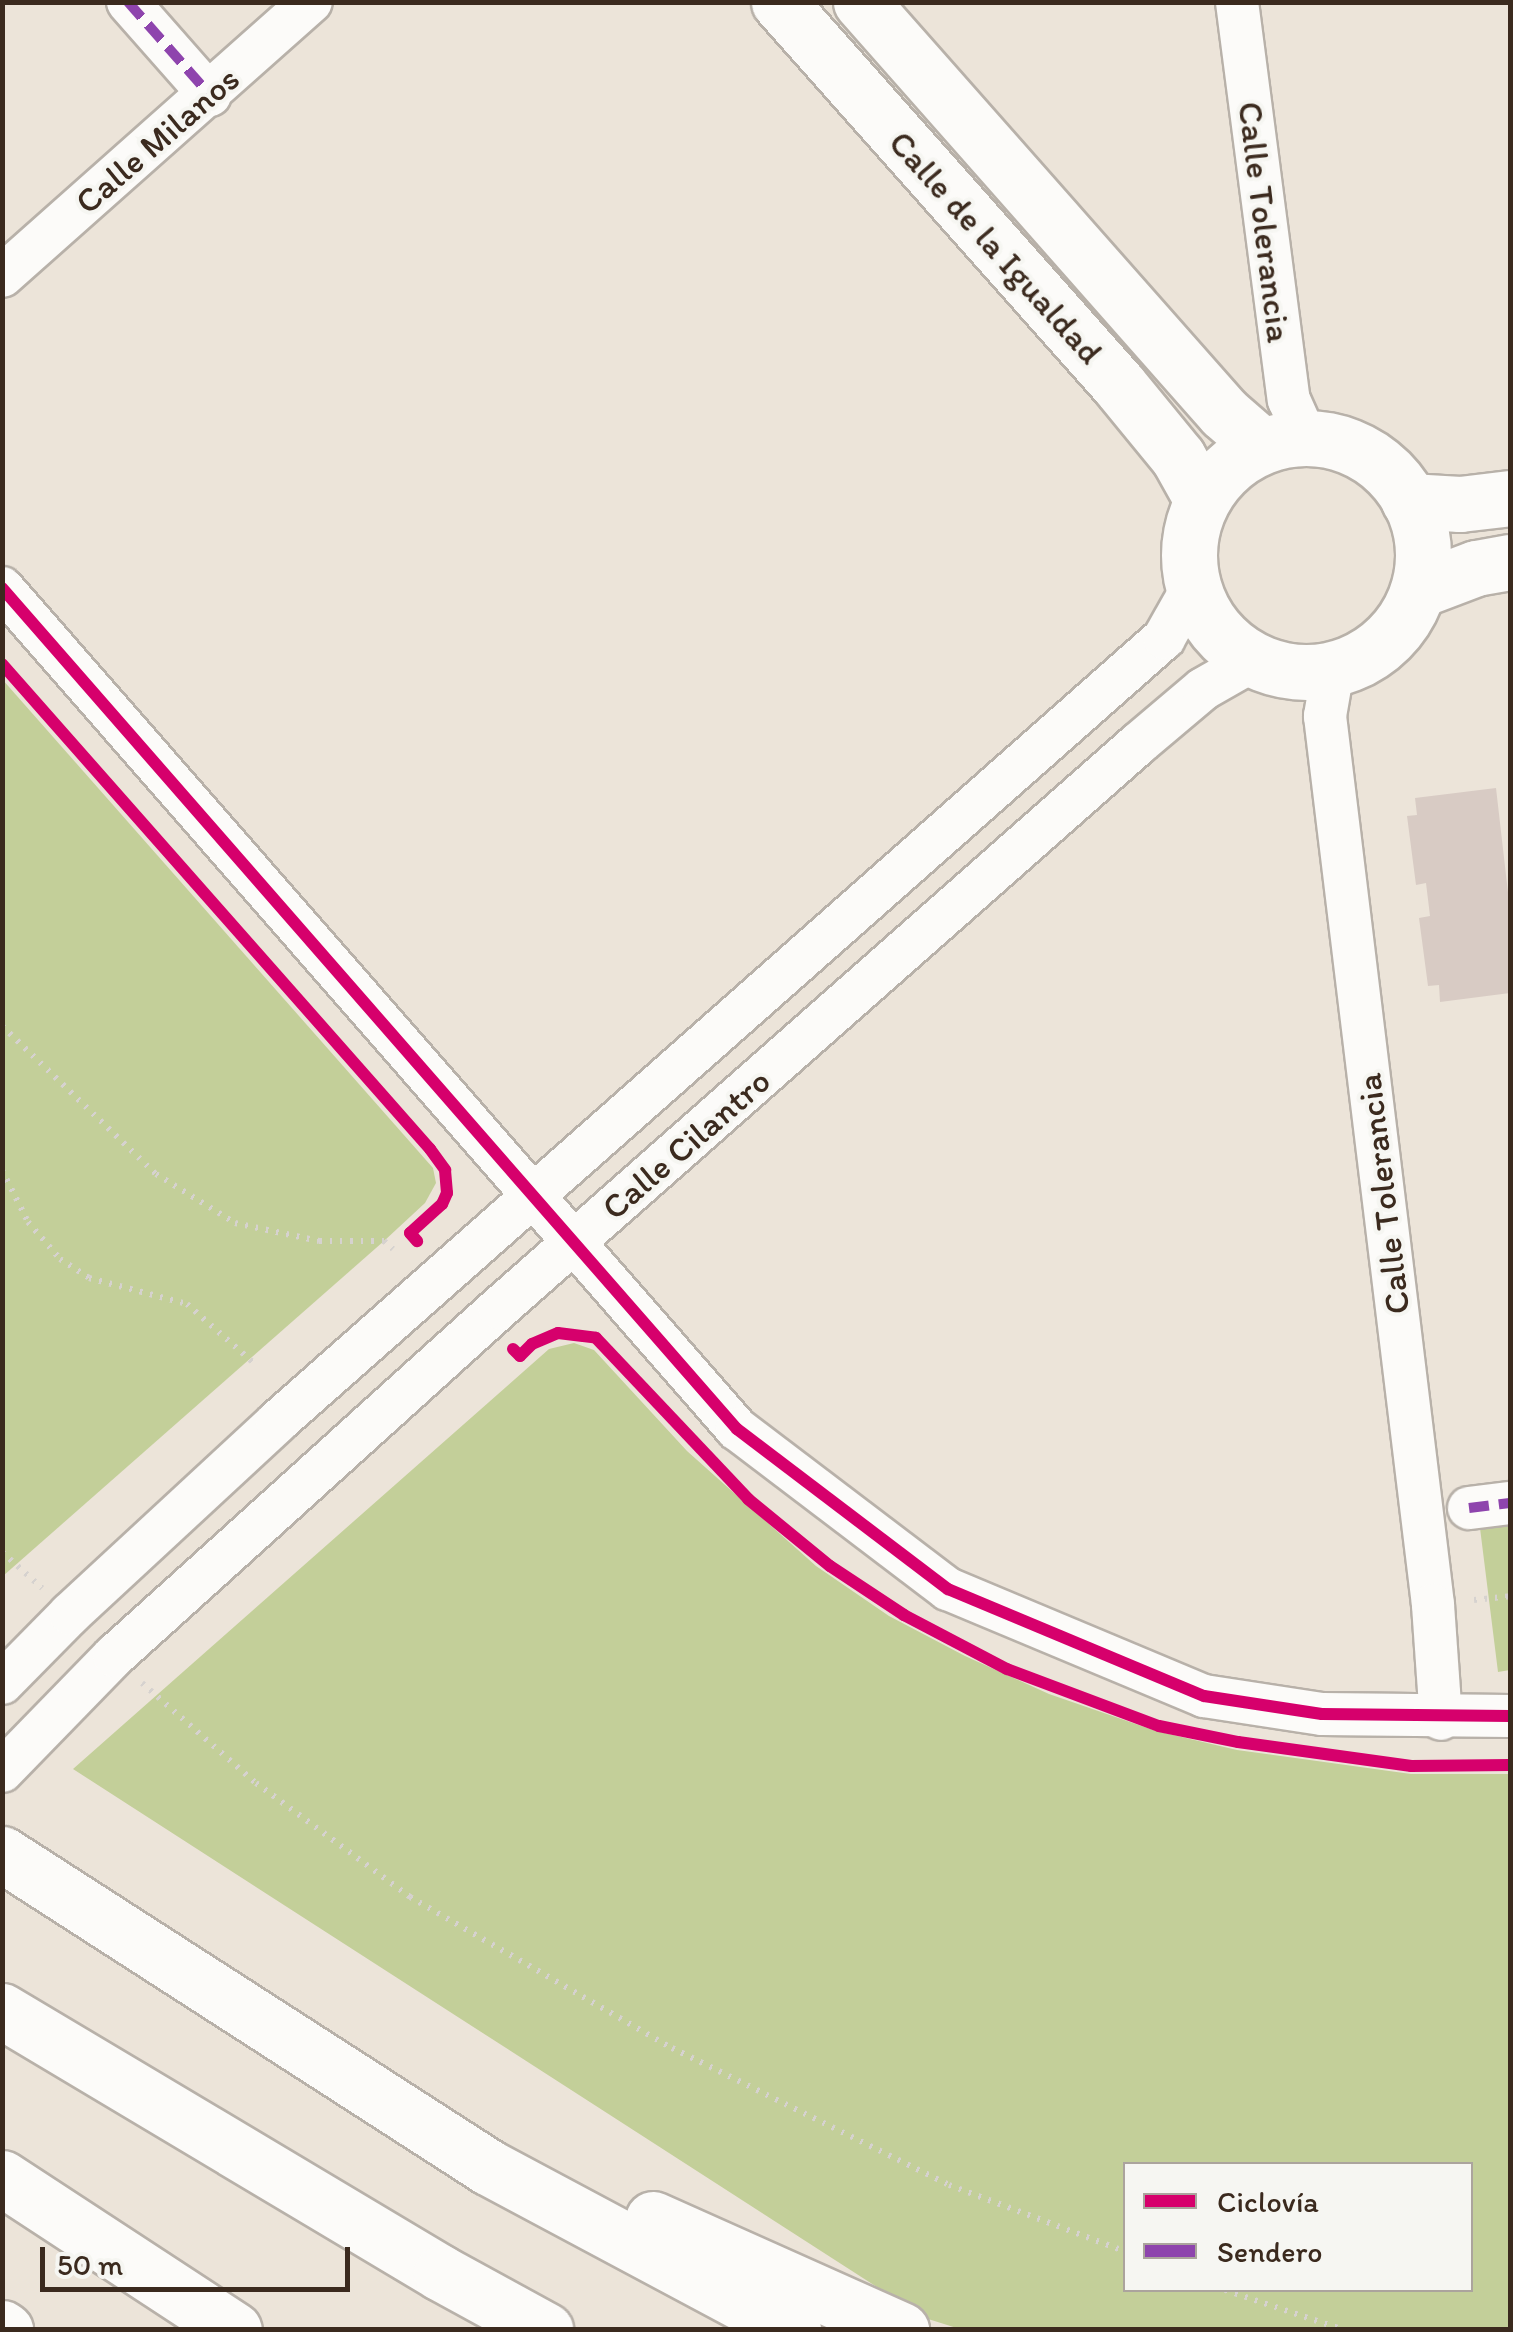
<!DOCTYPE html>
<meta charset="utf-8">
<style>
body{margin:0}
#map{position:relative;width:1513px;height:2332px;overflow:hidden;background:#ece4d9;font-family:Itim,sans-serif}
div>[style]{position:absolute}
.green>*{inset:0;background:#c3cf99}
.building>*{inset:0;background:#d8cbc4}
.path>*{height:6px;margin-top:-3px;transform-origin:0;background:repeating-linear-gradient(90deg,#d6d2cf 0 2.5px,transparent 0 10.5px)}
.roads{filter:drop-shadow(2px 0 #b8b1a9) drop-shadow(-2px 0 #b8b1a9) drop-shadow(0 2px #b8b1a9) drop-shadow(0 -2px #b8b1a9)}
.minor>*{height:42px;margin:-21px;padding:0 21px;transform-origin:21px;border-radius:21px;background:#fcfbf9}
.major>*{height:55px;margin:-27.5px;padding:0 27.5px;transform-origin:27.5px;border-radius:27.5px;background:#fcfbf9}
.major>.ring{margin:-27.5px;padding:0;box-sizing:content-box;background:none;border:55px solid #fcfbf9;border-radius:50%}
.highway>*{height:55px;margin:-27.5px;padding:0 27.5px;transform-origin:27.5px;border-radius:27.5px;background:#fcfbf9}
.quiet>*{height:10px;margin-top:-5px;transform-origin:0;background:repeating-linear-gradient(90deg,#8e44ad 0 20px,transparent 0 30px)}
.cycleway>*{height:12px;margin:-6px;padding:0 6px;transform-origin:6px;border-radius:6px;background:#d6006c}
span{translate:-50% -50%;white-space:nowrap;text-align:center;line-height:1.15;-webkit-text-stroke:8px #f6f6f2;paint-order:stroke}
.street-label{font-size:35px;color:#3b2a1e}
.frame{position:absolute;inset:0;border:5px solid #3b2a1e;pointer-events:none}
.legend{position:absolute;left:1123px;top:2162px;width:350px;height:130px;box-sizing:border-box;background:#f6f6f2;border:2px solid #aba49d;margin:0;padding:12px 18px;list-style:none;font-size:30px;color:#3b2a1e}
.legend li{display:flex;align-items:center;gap:20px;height:50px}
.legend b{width:50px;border:2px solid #aba49d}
.scale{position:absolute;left:40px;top:2247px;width:310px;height:45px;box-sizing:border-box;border:5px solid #3b2a1e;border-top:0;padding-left:12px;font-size:30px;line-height:35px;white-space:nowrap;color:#3b2a1e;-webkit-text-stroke:8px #f6f6f2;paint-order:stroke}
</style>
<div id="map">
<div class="green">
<div style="clip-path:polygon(2px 679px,433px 1168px,436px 1183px,425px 1203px,384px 1241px,3px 1576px)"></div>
<div style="clip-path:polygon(evenodd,574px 1343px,594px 1350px,687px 1451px,816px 1566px,889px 1616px,965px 1656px,1049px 1694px,1156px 1731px,1237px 1750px,1411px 1774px,1510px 1774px,1510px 2329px,963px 2330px,925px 2318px,73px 1769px,549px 1349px,574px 1343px,1126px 2164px,1470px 2164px,1470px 2290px,1126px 2290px,1126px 2164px)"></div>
<div style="clip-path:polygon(1510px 1483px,1510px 1670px,1498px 1672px,1475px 1488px)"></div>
</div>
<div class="building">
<div style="clip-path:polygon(1496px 788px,1510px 910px,1510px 993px,1440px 1002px,1439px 985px,1428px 986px,1419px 918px,1430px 916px,1426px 883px,1416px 885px,1407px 816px,1417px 815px,1415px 798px)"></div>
</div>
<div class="path">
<div style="left:2px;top:1026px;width:214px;rotate:43.9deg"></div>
<div style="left:156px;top:1174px;width:93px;rotate:31.8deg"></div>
<div style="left:235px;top:1223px;width:86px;rotate:12.1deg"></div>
<div style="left:319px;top:1241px;width:65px"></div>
<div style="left:384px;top:1241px;width:12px;rotate:42deg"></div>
<div style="left:2px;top:1170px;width:58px;rotate:63.4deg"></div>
<div style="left:28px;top:1222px;width:49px;rotate:49.1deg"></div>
<div style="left:60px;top:1259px;width:35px;rotate:33deg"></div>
<div style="left:89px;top:1278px;width:101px;rotate:14.9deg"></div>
<div style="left:187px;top:1304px;width:94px;rotate:41.5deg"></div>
<div style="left:2px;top:1552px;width:54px;rotate:42deg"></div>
<div style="left:1474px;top:1600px;width:36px;rotate:-6deg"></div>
<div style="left:142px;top:1683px;width:152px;rotate:41.3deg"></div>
<div style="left:256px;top:1783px;width:192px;rotate:36.5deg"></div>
<div style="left:410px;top:1897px;width:302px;rotate:30deg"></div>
<div style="left:672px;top:2048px;width:309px;rotate:26.3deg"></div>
<div style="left:949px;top:2185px;width:189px;rotate:20.7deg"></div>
<div style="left:1225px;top:2290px;width:126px;rotate:18.6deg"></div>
</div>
<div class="roads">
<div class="minor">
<div style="left:128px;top:2px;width:124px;rotate:48.6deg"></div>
<div style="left:1237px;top:2px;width:401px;rotate:82.6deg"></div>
<div style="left:1289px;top:400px;width:42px;rotate:65.9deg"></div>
<div style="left:2px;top:276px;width:413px;rotate:-41.6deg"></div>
<div style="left:2px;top:588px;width:1117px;rotate:48.85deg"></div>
<div style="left:737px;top:1429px;width:265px;rotate:37.2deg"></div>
<div style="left:948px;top:1589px;width:277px;rotate:22.7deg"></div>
<div style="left:1204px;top:1696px;width:119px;rotate:8.7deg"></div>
<div style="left:1322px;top:1714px;width:188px;rotate:0.6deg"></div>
<div style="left:1333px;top:670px;width:47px;rotate:99.9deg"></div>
<div style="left:1325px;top:716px;width:896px;rotate:83.07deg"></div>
<div style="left:1433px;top:1605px;width:114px;rotate:86deg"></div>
<div style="left:1469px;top:1508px;width:41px;rotate:-7deg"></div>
<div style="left:2px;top:1683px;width:97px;rotate:-45.4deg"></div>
<div style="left:70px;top:1614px;width:282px;rotate:-42.8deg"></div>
<div style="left:277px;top:1422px;width:1184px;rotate:-41.47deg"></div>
<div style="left:1164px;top:638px;width:59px;rotate:-60.4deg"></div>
<div style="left:2px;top:1771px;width:161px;rotate:-45.8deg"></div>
<div style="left:114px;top:1656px;width:519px;rotate:-42.11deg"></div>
<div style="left:499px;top:1308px;width:852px;rotate:-41.43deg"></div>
<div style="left:1138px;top:744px;width:85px;rotate:-40.2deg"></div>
<div style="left:1203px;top:689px;width:59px;rotate:-29.6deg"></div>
</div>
<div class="major">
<div style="left:779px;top:2px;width:512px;rotate:48.4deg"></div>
<div style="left:1119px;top:385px;width:93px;rotate:50.7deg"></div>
<div style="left:1178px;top:457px;width:49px;rotate:60.8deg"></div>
<div style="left:861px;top:2px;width:548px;rotate:48.55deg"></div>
<div style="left:1224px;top:413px;width:50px;rotate:41deg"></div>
<div class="ring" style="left:1189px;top:438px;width:179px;height:179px"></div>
<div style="left:1409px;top:501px;width:51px;rotate:3.4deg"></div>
<div style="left:1460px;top:504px;width:50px;rotate:-6.8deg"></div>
<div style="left:1418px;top:590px;width:62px;rotate:-20.8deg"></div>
<div style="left:1476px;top:568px;width:35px;rotate:-10deg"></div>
</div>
<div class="highway">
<div style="left:2px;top:1854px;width:578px;rotate:32.78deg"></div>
<div style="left:488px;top:2167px;width:346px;rotate:28.1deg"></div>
<div style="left:2px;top:2011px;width:511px;rotate:30.83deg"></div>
<div style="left:441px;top:2273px;width:119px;rotate:28.7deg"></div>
<div style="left:2px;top:2178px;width:277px;rotate:33.2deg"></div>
<div style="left:653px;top:2219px;width:272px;rotate:24.1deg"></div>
<div style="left:2px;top:2328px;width:4px;rotate:34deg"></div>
</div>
</div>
<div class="quiet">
<div style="left:128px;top:2px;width:124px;rotate:48.6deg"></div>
<div style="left:1469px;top:1508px;width:41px;rotate:-7deg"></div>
</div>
<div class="cycleway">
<div style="left:2px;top:588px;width:1117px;rotate:48.85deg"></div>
<div style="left:737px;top:1429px;width:265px;rotate:37.2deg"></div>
<div style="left:948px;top:1589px;width:277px;rotate:22.7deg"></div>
<div style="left:1204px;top:1696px;width:119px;rotate:8.7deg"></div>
<div style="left:1322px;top:1714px;width:188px;rotate:0.6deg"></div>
<div style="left:2px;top:664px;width:647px;rotate:48.57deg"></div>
<div style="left:430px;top:1149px;width:26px;rotate:54deg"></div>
<div style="left:445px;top:1170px;width:23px;rotate:85deg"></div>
<div style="left:447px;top:1193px;width:12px;rotate:114deg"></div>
<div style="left:442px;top:1204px;width:43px;rotate:137.8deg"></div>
<div style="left:410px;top:1233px;width:11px;rotate:49deg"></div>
<div style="left:513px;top:1349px;width:10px;rotate:45deg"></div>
<div style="left:520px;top:1356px;width:17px;rotate:-45deg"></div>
<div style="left:532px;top:1344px;width:28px;rotate:-23deg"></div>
<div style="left:558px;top:1333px;width:38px;rotate:7deg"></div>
<div style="left:596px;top:1338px;width:221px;rotate:46.6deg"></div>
<div style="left:748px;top:1499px;width:106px;rotate:39.3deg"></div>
<div style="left:830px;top:1566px;width:89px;rotate:33.5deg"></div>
<div style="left:904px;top:1615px;width:116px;rotate:27.7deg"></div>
<div style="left:1007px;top:1669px;width:162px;rotate:20.6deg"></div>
<div style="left:1159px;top:1726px;width:81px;rotate:11.4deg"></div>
<div style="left:1238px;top:1742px;width:175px;rotate:7.9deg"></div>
<div style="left:1411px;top:1766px;width:99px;rotate:-0.6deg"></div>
</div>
<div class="street-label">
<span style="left:157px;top:140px;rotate:-41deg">Calle Milanos</span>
<span style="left:1265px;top:222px;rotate:83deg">Calle Tolerancia</span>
<span style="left:996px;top:247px;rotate:48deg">Calle de la Igualdad</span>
<span style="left:686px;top:1144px;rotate:-41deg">Calle Cilantro</span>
<span style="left:1383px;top:1194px;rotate:-97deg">Calle Tolerancia</span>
</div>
<div class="frame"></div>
<ul class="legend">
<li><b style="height:12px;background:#d6006c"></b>Ciclovía</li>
<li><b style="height:12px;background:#8e44ad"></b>Sendero</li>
</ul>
<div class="scale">50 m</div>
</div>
